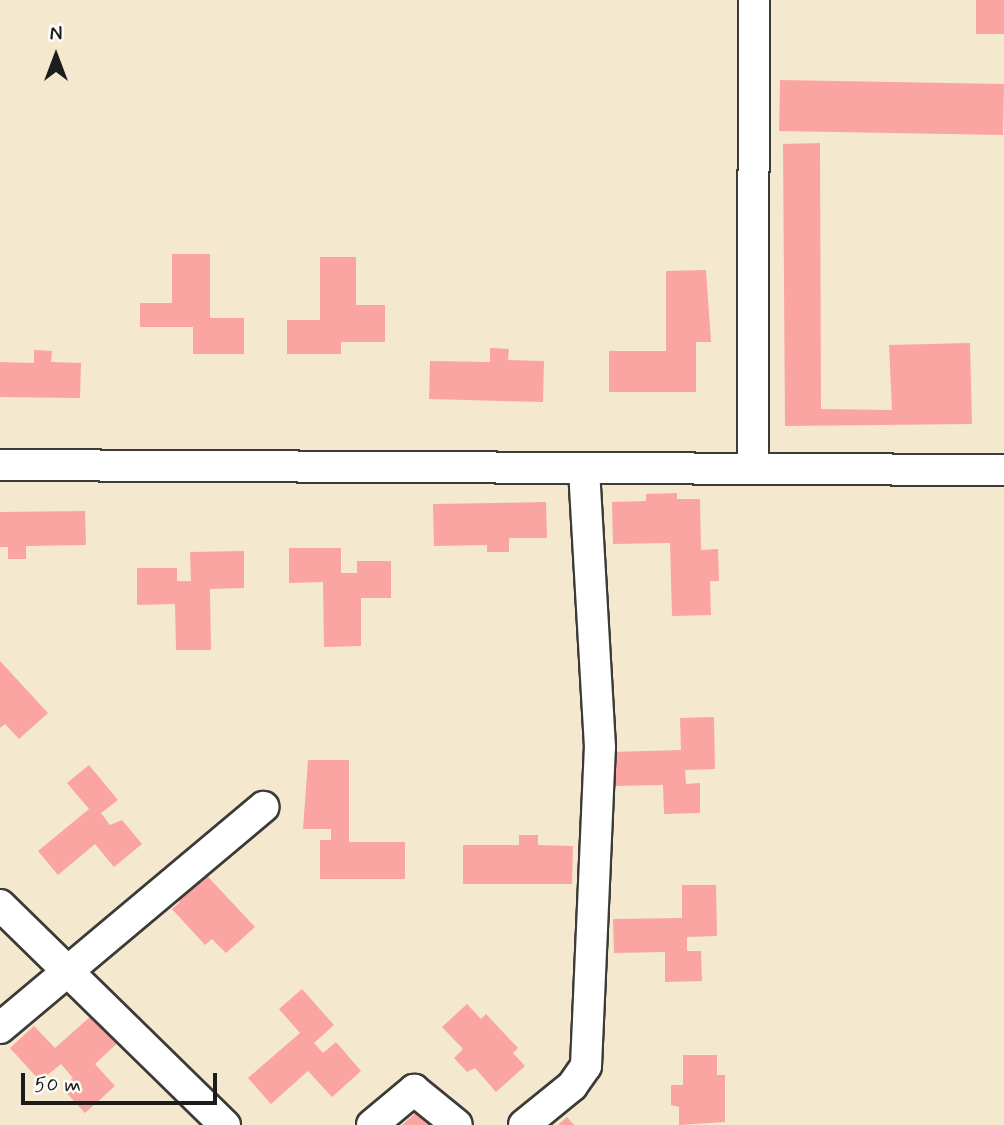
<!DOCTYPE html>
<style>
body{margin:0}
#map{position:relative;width:1004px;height:1125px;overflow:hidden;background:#f4e8cf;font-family:Mynerve,sans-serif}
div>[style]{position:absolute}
.building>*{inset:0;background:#faa5a1;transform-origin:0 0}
.roads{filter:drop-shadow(2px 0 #3c3b37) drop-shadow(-2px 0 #3c3b37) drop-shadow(0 2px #3c3b37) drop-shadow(0 -2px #3c3b37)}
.street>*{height:30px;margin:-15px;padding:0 15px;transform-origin:15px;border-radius:15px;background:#fff}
span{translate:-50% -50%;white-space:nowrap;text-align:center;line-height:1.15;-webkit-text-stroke:5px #fdfcf7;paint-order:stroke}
.north{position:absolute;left:21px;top:21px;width:70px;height:70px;-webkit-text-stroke:5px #fdfcf7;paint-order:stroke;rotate:0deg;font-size:19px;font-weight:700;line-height:28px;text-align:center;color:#1c1c1c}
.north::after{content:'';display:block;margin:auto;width:24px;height:32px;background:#1c1c1c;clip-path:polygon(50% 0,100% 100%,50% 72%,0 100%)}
.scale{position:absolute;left:21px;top:1073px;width:196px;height:32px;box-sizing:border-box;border:4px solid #1c1c1c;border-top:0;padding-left:9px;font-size:21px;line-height:24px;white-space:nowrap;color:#1c1c1c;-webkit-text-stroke:5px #fdfcf7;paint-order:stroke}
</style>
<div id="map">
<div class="building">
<div style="left:976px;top:0;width:28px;height:34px"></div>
<div style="left:780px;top:80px;width:224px;height:51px;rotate:1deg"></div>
<div style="clip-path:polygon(820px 143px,821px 409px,892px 410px,889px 345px,970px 343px,972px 424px,785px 426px,783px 144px)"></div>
<div style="clip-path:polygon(172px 254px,210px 254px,210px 318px,244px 318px,244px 354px,193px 354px,193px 327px,140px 327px,140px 303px,172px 303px)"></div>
<div style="clip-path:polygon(320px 257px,356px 257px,356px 305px,385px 305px,385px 342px,341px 342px,341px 354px,287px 354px,287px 320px,320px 320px)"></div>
<div style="clip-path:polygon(706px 270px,711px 342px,696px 342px,696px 392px,609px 392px,609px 351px,666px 351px,666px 271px)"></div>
<div style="clip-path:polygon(490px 348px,509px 349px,508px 360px,544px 361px,543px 402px,429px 399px,430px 361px,490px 362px)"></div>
<div style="clip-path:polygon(34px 350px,52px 351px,51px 362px,81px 363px,80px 398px,0 397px,0 362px,34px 363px)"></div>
<div style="clip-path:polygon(677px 493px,677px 499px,700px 499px,701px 550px,718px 549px,719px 581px,710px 581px,711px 615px,672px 616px,670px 543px,613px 544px,612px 502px,646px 501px,646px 494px)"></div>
<div style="clip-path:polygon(546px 502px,547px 538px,509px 538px,509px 552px,487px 552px,487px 545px,434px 546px,433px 504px)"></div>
<div style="clip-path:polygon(85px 511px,86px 545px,26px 546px,26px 559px,8px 559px,8px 547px,0 547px,0 512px)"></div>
<div style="clip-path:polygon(289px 548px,341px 548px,341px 573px,357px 573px,357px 561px,391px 561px,391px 598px,361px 598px,361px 646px,324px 647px,323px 582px,289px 583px)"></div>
<div style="clip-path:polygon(244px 551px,244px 588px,210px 589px,211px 650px,176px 650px,175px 604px,137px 605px,137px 568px,177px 568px,177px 581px,191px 581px,190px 552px)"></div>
<div style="clip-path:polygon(0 661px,48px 713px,19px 739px,5px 724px,0 728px)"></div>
<div style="clip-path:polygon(714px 717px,715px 769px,685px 770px,686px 784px,700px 783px,700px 813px,664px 814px,663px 785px,612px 786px,612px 752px,681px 750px,680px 718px)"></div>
<div style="clip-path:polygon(308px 760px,349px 760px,349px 842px,405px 842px,405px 879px,320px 879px,320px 840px,331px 840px,331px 829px,303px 829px)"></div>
<div style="clip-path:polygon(89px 765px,118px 800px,101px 813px,110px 825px,122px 820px,142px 844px,114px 867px,95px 844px,58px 875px,38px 851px,89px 809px,67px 783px)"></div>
<div style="clip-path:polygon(519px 835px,538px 835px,538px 845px,573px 846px,572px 884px,463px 884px,463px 845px,519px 845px)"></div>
<div style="clip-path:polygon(196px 864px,255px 927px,226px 953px,212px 939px,205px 945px,172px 909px,180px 902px,168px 889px)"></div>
<div style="clip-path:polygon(682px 885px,716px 885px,717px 936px,687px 937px,687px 951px,701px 951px,702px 981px,665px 982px,665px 952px,614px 953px,613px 919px,682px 918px)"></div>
<div style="clip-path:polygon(302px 989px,334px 1025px,314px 1043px,323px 1053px,336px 1042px,361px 1071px,332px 1097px,308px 1071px,271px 1104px,248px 1078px,300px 1033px,279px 1009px)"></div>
<div style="clip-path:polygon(467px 1004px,481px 1019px,486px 1014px,518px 1048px,513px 1053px,525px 1066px,496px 1092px,475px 1068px,467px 1072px,454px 1058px,463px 1049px,442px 1027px)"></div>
<div style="clip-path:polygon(100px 1008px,126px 1035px,95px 1064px,115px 1086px,85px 1113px,62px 1088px,73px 1078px,61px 1064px,40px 1081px,10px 1048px,34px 1026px,55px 1048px)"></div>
<div style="clip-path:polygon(683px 1055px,717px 1055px,717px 1075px,725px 1075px,725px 1122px,679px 1125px,679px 1107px,671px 1105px,671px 1085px,683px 1085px)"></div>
<div style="clip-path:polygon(420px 1109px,434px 1125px,402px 1125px)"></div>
<div style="clip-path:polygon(567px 1117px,574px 1125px,558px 1125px)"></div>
</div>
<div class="roads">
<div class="street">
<div style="left:0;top:465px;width:1004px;rotate:0.29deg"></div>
<div style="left:753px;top:469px;width:469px;rotate:-89.9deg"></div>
<div style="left:0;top:905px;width:315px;rotate:44.4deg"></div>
<div style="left:0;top:1028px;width:344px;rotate:-40deg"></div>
<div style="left:372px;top:1125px;width:55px;rotate:-39.8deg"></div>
<div style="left:414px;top:1090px;width:55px;rotate:39.1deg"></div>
<div style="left:524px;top:1125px;width:62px;rotate:-39.1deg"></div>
<div style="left:572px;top:1086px;width:24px;rotate:-55deg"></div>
<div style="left:586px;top:1066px;width:319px;rotate:-87.5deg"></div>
<div style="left:600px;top:747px;width:279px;rotate:-93.3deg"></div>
</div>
</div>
<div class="north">N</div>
<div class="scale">50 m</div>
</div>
